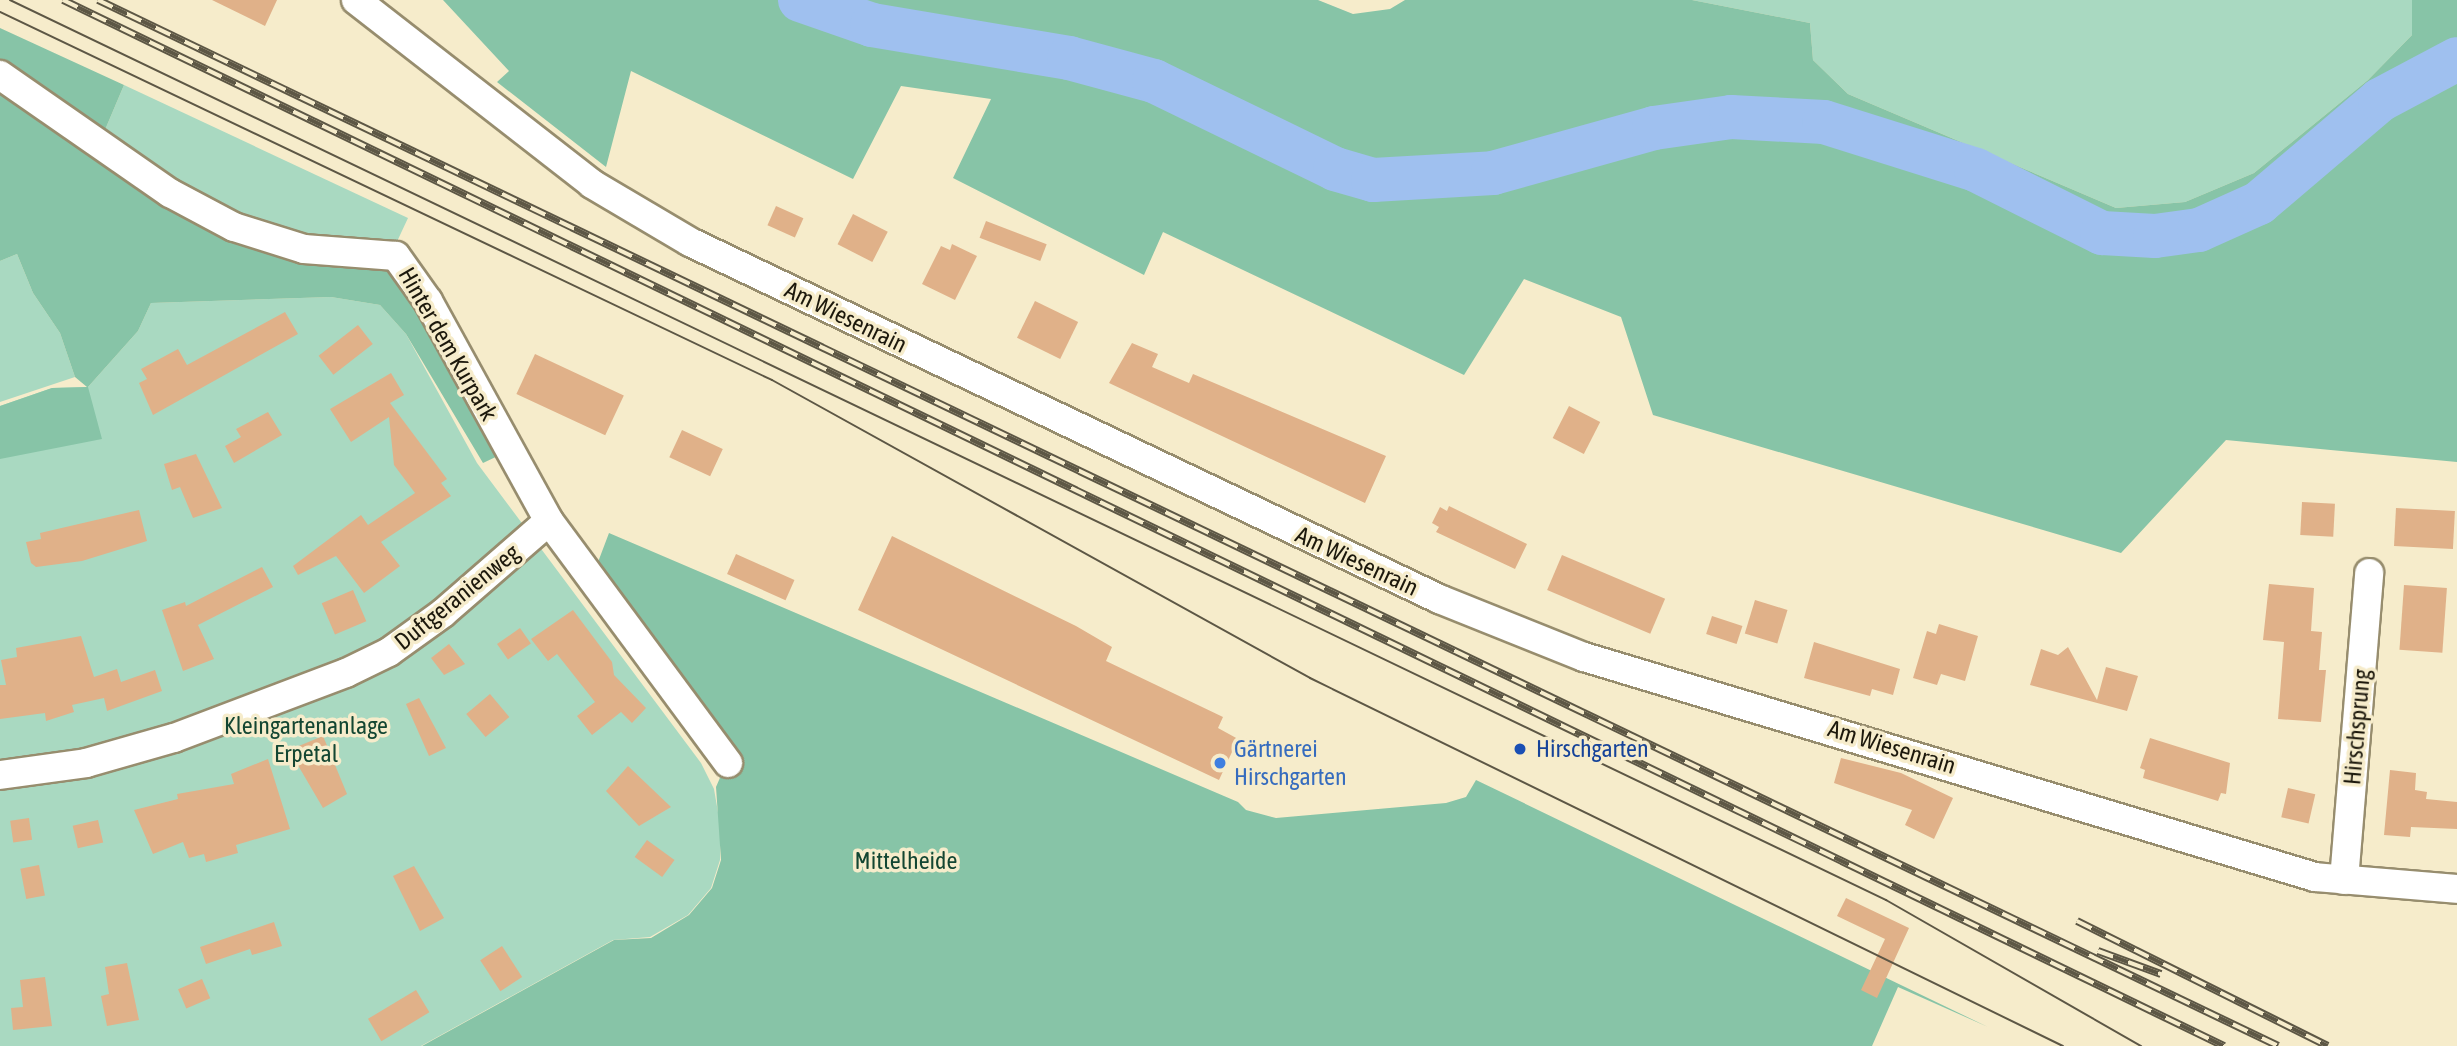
<!DOCTYPE html>
<meta charset="utf-8">
<style>
body{margin:0}
#map{position:relative;width:2457px;height:1046px;overflow:hidden;background:#f6eccb;font-family:"Asap Condensed",sans-serif}
div>[style]{position:absolute}
.green>*{inset:0;background:#a9d9c1}
.forest>*{inset:0;background:#87c4a7}
.river>*{height:44px;margin:-22px;padding:0 22px;transform-origin:22px;border-radius:22px;background:#9fc0ef}
.building>*{inset:0;background:#e0b189;transform-origin:0 0}
.roads{filter:drop-shadow(2px 0 #978d6e) drop-shadow(-2px 0 #978d6e) drop-shadow(0 2px #978d6e) drop-shadow(0 -2px #978d6e)}
.minor>*{height:28px;margin:-14px;padding:0 14px;transform-origin:14px;border-radius:14px;background:#fff}
.tram>*{height:2px;margin:-1px;padding:0 1px;transform-origin:1px;border-radius:1px;background:#5d5745}
.rail>*{height:8px;margin-top:-4px;transform-origin:0;background:repeating-linear-gradient(90deg,#f6eccb 0 16px,#5d5745 0 32px);box-sizing:border-box;border-block:2px solid #5d5745}
.dots>*{width:19px;height:19px;translate:-50% -50%;box-sizing:border-box;border:4px solid #f6eccb;border-radius:50%}
span{translate:-50% -50%;white-space:nowrap;text-align:center;line-height:1.15;-webkit-text-stroke:7px #f6eccb;paint-order:stroke}
.street-label{font-size:24px;color:#1c180c}
.park-label{font-size:24px;color:#134632}
.shop-label{font-size:24px;color:#366cbe}
.left{translate:0 -50%;text-align:left}
.transit-label{font-size:24px;color:#164399}
</style>
<div id="map">
<div class="green">
<div style="clip-path:polygon(1692px 0,2412px 0,2412px 35px,2368px 80px,2254px 173px,2185px 202px,2116px 208px,1848px 94px,1813px 60px,1810px 23px)"></div>
<div style="clip-path:polygon(124px 85px,408px 218px,394px 248px,306px 239px,235px 220px,102px 137px)"></div>
<div style="clip-path:polygon(17px 254px,33px 293px,60px 333px,75px 377px,0 402px,0 261px)"></div>
<div style="clip-path:polygon(331px 297px,380px 305px,406px 334px,477px 463px,701px 763px,714px 789px,720px 824px,720px 860px,711px 888px,688px 915px,650px 937px,613px 940px,421px 1046px,0 1046px,0 406px,52px 388px,88px 387px,138px 331px,151px 303px)"></div>
</div>
<div class="forest">
<div style="clip-path:polygon(443px 0,1318px 0,1353px 14px,1390px 9px,1405px 0,1692px 0,1810px 23px,1813px 60px,1848px 94px,2116px 208px,2185px 202px,2254px 173px,2368px 80px,2412px 35px,2412px 0,2457px 0,2457px 462px,2226px 440px,2121px 553px,1653px 415px,1621px 317px,1524px 279px,1464px 375px,1163px 232px,1144px 275px,953px 178px,991px 99px,901px 86px,853px 179px,631px 71px,606px 167px,497px 82px,509px 71px)"></div>
<div style="clip-path:polygon(0 28px,124px 85px,102px 137px,57px 97px,0 63px)"></div>
<div style="clip-path:polygon(0 88px,292px 257px,386px 270px,410px 292px,502px 454px,483px 463px,406px 334px,380px 305px,331px 297px,151px 303px,138px 331px,88px 387px,102px 439px,0 459px,0 406px,52px 388px,87px 387px,75px 377px,60px 333px,33px 293px,17px 254px,0 261px)"></div>
<div style="clip-path:polygon(609px 533px,1238px 802px,1246px 810px,1276px 818px,1446px 803px,1466px 797px,1476px 780px,1988px 1027px,1898px 987px,1872px 1046px,422px 1046px,614px 940px,651px 938px,689px 915px,712px 888px,721px 860px,716px 787px,729px 757px,595px 570px)"></div>
</div>
<div class="river">
<div style="left:800px;top:0;width:76px;rotate:19.1deg"></div>
<div style="left:872px;top:25px;width:200px;rotate:9.5deg"></div>
<div style="left:1069px;top:58px;width:88px;rotate:15.1deg"></div>
<div style="left:1154px;top:81px;width:201px;rotate:25.9deg"></div>
<div style="left:1335px;top:169px;width:40px;rotate:16deg"></div>
<div style="left:1373px;top:180px;width:120px;rotate:-3.3deg"></div>
<div style="left:1493px;top:173px;width:167px;rotate:-15.6deg"></div>
<div style="left:1654px;top:128px;width:78px;rotate:-8.1deg"></div>
<div style="left:1731px;top:117px;width:93px;rotate:3.1deg"></div>
<div style="left:1824px;top:122px;width:159px;rotate:17.5deg"></div>
<div style="left:1976px;top:170px;width:141px;rotate:26.6deg"></div>
<div style="left:2102px;top:233px;width:53px;rotate:3.2deg"></div>
<div style="left:2155px;top:236px;width:44px;rotate:-7.8deg"></div>
<div style="left:2199px;top:230px;width:66px;rotate:-24.2deg"></div>
<div style="left:2259px;top:203px;width:159px;rotate:-40.4deg"></div>
<div style="left:2380px;top:100px;width:87px;rotate:-28deg"></div>
</div>
<div class="building">
<div style="clip-path:polygon(212px 0,277px 0,265px 26px)"></div>
<div style="left:776px;top:206px;width:30px;height:21px;rotate:24deg"></div>
<div style="left:853px;top:214px;width:39px;height:34px;rotate:27deg"></div>
<div style="left:986px;top:221px;width:65px;height:18px;rotate:21deg"></div>
<div style="clip-path:polygon(952px 244px,977px 256px,955px 300px,922px 284px,941px 246px,950px 250px)"></div>
<div style="left:1035px;top:301px;width:48px;height:41px;rotate:26deg"></div>
<div style="clip-path:polygon(285px 312px,298px 334px,153px 415px,139px 383px,147px 379px,141px 369px,178px 349px,187px 365px)"></div>
<div style="left:358px;top:325px;width:24px;height:50px;rotate:52deg"></div>
<div style="clip-path:polygon(1132px 343px,1158px 354px,1152px 367px,1189px 383px,1193px 374px,1386px 456px,1365px 503px,1109px 383px)"></div>
<div style="left:535px;top:354px;width:98px;height:44px;rotate:25deg"></div>
<div style="clip-path:polygon(391px 373px,404px 395px,390px 403px,447px 479px,441px 483px,451px 496px,381px 542px,400px 566px,364px 593px,336px 556px,298px 575px,293px 566px,361px 515px,368px 525px,415px 493px,394px 465px,389px 417px,351px 442px,330px 409px)"></div>
<div style="left:1569px;top:406px;width:35px;height:36px;rotate:27deg"></div>
<div style="clip-path:polygon(268px 412px,282px 435px,234px 463px,225px 446px,241px 437px,236px 429px)"></div>
<div style="left:682px;top:430px;width:45px;height:30px;rotate:25deg"></div>
<div style="clip-path:polygon(196px 454px,222px 508px,193px 518px,180px 487px,172px 490px,164px 464px)"></div>
<div style="left:2302px;top:502px;width:33px;height:33px;rotate:3deg"></div>
<div style="clip-path:polygon(1449px 506px,1527px 544px,1515px 569px,1436px 532px,1439px 527px,1432px 523px,1440px 507px,1447px 511px)"></div>
<div style="left:2396px;top:508px;width:59px;height:38px;rotate:3deg"></div>
<div style="clip-path:polygon(139px 510px,147px 541px,82px 561px,36px 567px,31px 563px,26px 542px,41px 539px,40px 533px)"></div>
<div style="clip-path:polygon(892px 536px,1076px 626px,1112px 647px,1106px 661px,1223px 717px,1218px 728px,1238px 739px,1219px 780px,858px 610px)"></div>
<div style="left:736px;top:554px;width:64px;height:22px;rotate:24deg"></div>
<div style="left:1562px;top:555px;width:112px;height:38px;rotate:23deg"></div>
<div style="clip-path:polygon(262px 567px,273px 587px,198px 625px,214px 659px,183px 671px,162px 610px,185px 602px,186px 606px)"></div>
<div style="clip-path:polygon(2269px 584px,2314px 588px,2311px 631px,2322px 632px,2319px 670px,2326px 670px,2321px 722px,2278px 719px,2284px 642px,2263px 640px)"></div>
<div style="left:2404px;top:585px;width:43px;height:65px;rotate:4deg"></div>
<div style="left:353px;top:590px;width:34px;height:34px;rotate:67deg"></div>
<div style="left:1755px;top:600px;width:34px;height:35px;rotate:17deg"></div>
<div style="clip-path:polygon(573px 610px,612px 662px,614px 675px,646px 708px,632px 723px,621px 712px,592px 735px,577px 716px,595px 702px,557px 654px,548px 661px,531px 639px)"></div>
<div style="left:1712px;top:616px;width:32px;height:19px;rotate:18deg"></div>
<div style="clip-path:polygon(1939px 624px,1978px 636px,1965px 681px,1941px 674px,1937px 685px,1913px 678px,1927px 631px,1936px 634px)"></div>
<div style="left:520px;top:628px;width:19px;height:28px;rotate:55deg"></div>
<div style="clip-path:polygon(81px 636px,94px 677px,117px 669px,121px 682px,155px 670px,162px 691px,107px 711px,104px 698px,72px 705px,74px 712px,46px 721px,45px 713px,0 719px,0 685px,6px 685px,1px 660px,17px 657px,16px 648px)"></div>
<div style="clip-path:polygon(1814px 642px,1900px 669px,1893px 695px,1872px 689px,1870px 696px,1804px 678px)"></div>
<div style="clip-path:polygon(449px 644px,465px 664px,444px 675px,431px 658px)"></div>
<div style="clip-path:polygon(2068px 647px,2097px 700px,2106px 667px,2138px 676px,2127px 711px,2030px 685px,2041px 649px,2058px 655px)"></div>
<div style="left:490px;top:694px;width:30px;height:31px;rotate:50deg"></div>
<div style="clip-path:polygon(419px 698px,446px 748px,429px 756px,406px 704px)"></div>
<div style="clip-path:polygon(323px 736px,347px 794px,323px 808px,289px 750px)"></div>
<div style="clip-path:polygon(2150px 738px,2230px 763px,2226px 794px,2221px 793px,2218px 801px,2143px 778px,2145px 770px,2140px 768px)"></div>
<div style="clip-path:polygon(1841px 758px,1901px 773px,1953px 798px,1934px 839px,1905px 825px,1912px 810px,1834px 783px)"></div>
<div style="clip-path:polygon(268px 759px,290px 829px,236px 845px,238px 853px,206px 862px,204px 854px,189px 858px,183px 842px,153px 854px,134px 810px,178px 799px,177px 794px,234px 784px,231px 774px)"></div>
<div style="clip-path:polygon(628px 766px,671px 807px,639px 826px,606px 791px)"></div>
<div style="clip-path:polygon(2390px 770px,2416px 773px,2415px 790px,2427px 792px,2426px 799px,2457px 802px,2457px 829px,2411px 827px,2410px 837px,2384px 835px)"></div>
<div style="left:2288px;top:788px;width:28px;height:30px;rotate:13deg"></div>
<div style="left:29px;top:818px;width:22px;height:19px;rotate:82deg"></div>
<div style="left:98px;top:820px;width:23px;height:26px;rotate:77deg"></div>
<div style="left:647px;top:840px;width:34px;height:21px;rotate:36deg"></div>
<div style="left:39px;top:865px;width:31px;height:19px;rotate:79deg"></div>
<div style="clip-path:polygon(414px 866px,444px 918px,420px 931px,393px 876px)"></div>
<div style="clip-path:polygon(1846px 898px,1909px 928px,1877px 998px,1861px 990px,1885px 939px,1837px 916px)"></div>
<div style="clip-path:polygon(274px 922px,282px 946px,252px 955px,250px 949px,206px 964px,200px 947px)"></div>
<div style="left:502px;top:946px;width:37px;height:26px;rotate:57deg"></div>
<div style="clip-path:polygon(127px 963px,139px 1020px,107px 1026px,101px 996px,109px 994px,105px 967px)"></div>
<div style="clip-path:polygon(45px 977px,52px 1026px,13px 1030px,11px 1008px,23px 1007px,20px 980px)"></div>
<div style="left:202px;top:979px;width:21px;height:26px;rotate:67deg"></div>
<div style="left:416px;top:990px;width:26px;height:56px;rotate:59deg"></div>
</div>
<div class="roads">
<div class="minor">
<div style="left:356px;top:0;width:299px;rotate:37.9deg"></div>
<div style="left:592px;top:184px;width:114px;rotate:30.6deg"></div>
<div style="left:690px;top:242px;width:830px;rotate:25.48deg"></div>
<div style="left:1439px;top:599px;width:156px;rotate:21.8deg"></div>
<div style="left:1584px;top:657px;width:763px;rotate:16.75deg"></div>
<div style="left:2315px;top:877px;width:143px;rotate:4.8deg"></div>
<div style="left:0;top:75px;width:207px;rotate:34.8deg"></div>
<div style="left:170px;top:193px;width:72px;rotate:28deg"></div>
<div style="left:234px;top:227px;width:73px;rotate:17.4deg"></div>
<div style="left:304px;top:249px;width:92px;rotate:4.4deg"></div>
<div style="left:396px;top:256px;width:55px;rotate:54.6deg"></div>
<div style="left:428px;top:301px;width:251px;rotate:61.2deg"></div>
<div style="left:549px;top:521px;width:301px;rotate:53.5deg"></div>
<div style="left:0;top:775px;width:87px;rotate:-7.9deg"></div>
<div style="left:86px;top:763px;width:91px;rotate:-15.9deg"></div>
<div style="left:174px;top:738px;width:184px;rotate:-20.7deg"></div>
<div style="left:346px;top:673px;width:48px;rotate:-26deg"></div>
<div style="left:389px;top:652px;width:67px;rotate:-35.8deg"></div>
<div style="left:443px;top:613px;width:140px;rotate:-41deg"></div>
<div style="left:2344px;top:880px;width:308px;rotate:-85.3deg"></div>
</div>
</div>
<div class="tram">
<div style="left:10px;top:0;width:2081px;rotate:25.63deg"></div>
<div style="left:1886px;top:900px;width:294px;rotate:29.8deg"></div>
<div style="left:0;top:12px;width:855px;rotate:25.49deg"></div>
<div style="left:772px;top:380px;width:615px;rotate:28.98deg"></div>
<div style="left:1310px;top:678px;width:838px;rotate:26.05deg"></div>
</div>
<div class="rail">
<div style="left:63px;top:0;width:2401px;rotate:25.83deg"></div>
<div style="left:98px;top:0;width:2418px;rotate:25.63deg"></div>
<div style="left:2077px;top:921px;width:280px;rotate:26.5deg"></div>
<div style="left:2098px;top:951px;width:67px;rotate:20.1deg"></div>
</div>
<div class="dots">
<div style="left:1520px;top:749px;background:#1a4fb4"></div>
<div style="left:1220px;top:763px;background:#3f7fe0"></div>
</div>
<div class="street-label">
<span style="left:846px;top:317px;rotate:26deg">Am Wiesenrain</span>
<span style="left:448px;top:344px;rotate:60deg">Hinter dem Kurpark</span>
<span style="left:1357px;top:561px;rotate:25deg">Am Wiesenrain</span>
<span style="left:457px;top:597px;rotate:-39deg">Duftgeranienweg</span>
<span style="left:2357px;top:727px;rotate:-85deg">Hirschsprung</span>
<span style="left:1892px;top:747px;rotate:17deg">Am Wiesenrain</span>
</div>
<div class="park-label">
<span style="left:306px;top:740px">Kleingartenanlage<br>Erpetal</span>
<span style="left:906px;top:861px">Mittelheide</span>
</div>
<div class="shop-label">
<span class="left" style="left:1234px;top:763px">Gärtnerei<br>Hirschgarten</span>
</div>
<div class="transit-label">
<span class="left" style="left:1536px;top:749px">Hirschgarten</span>
</div>
</div>
